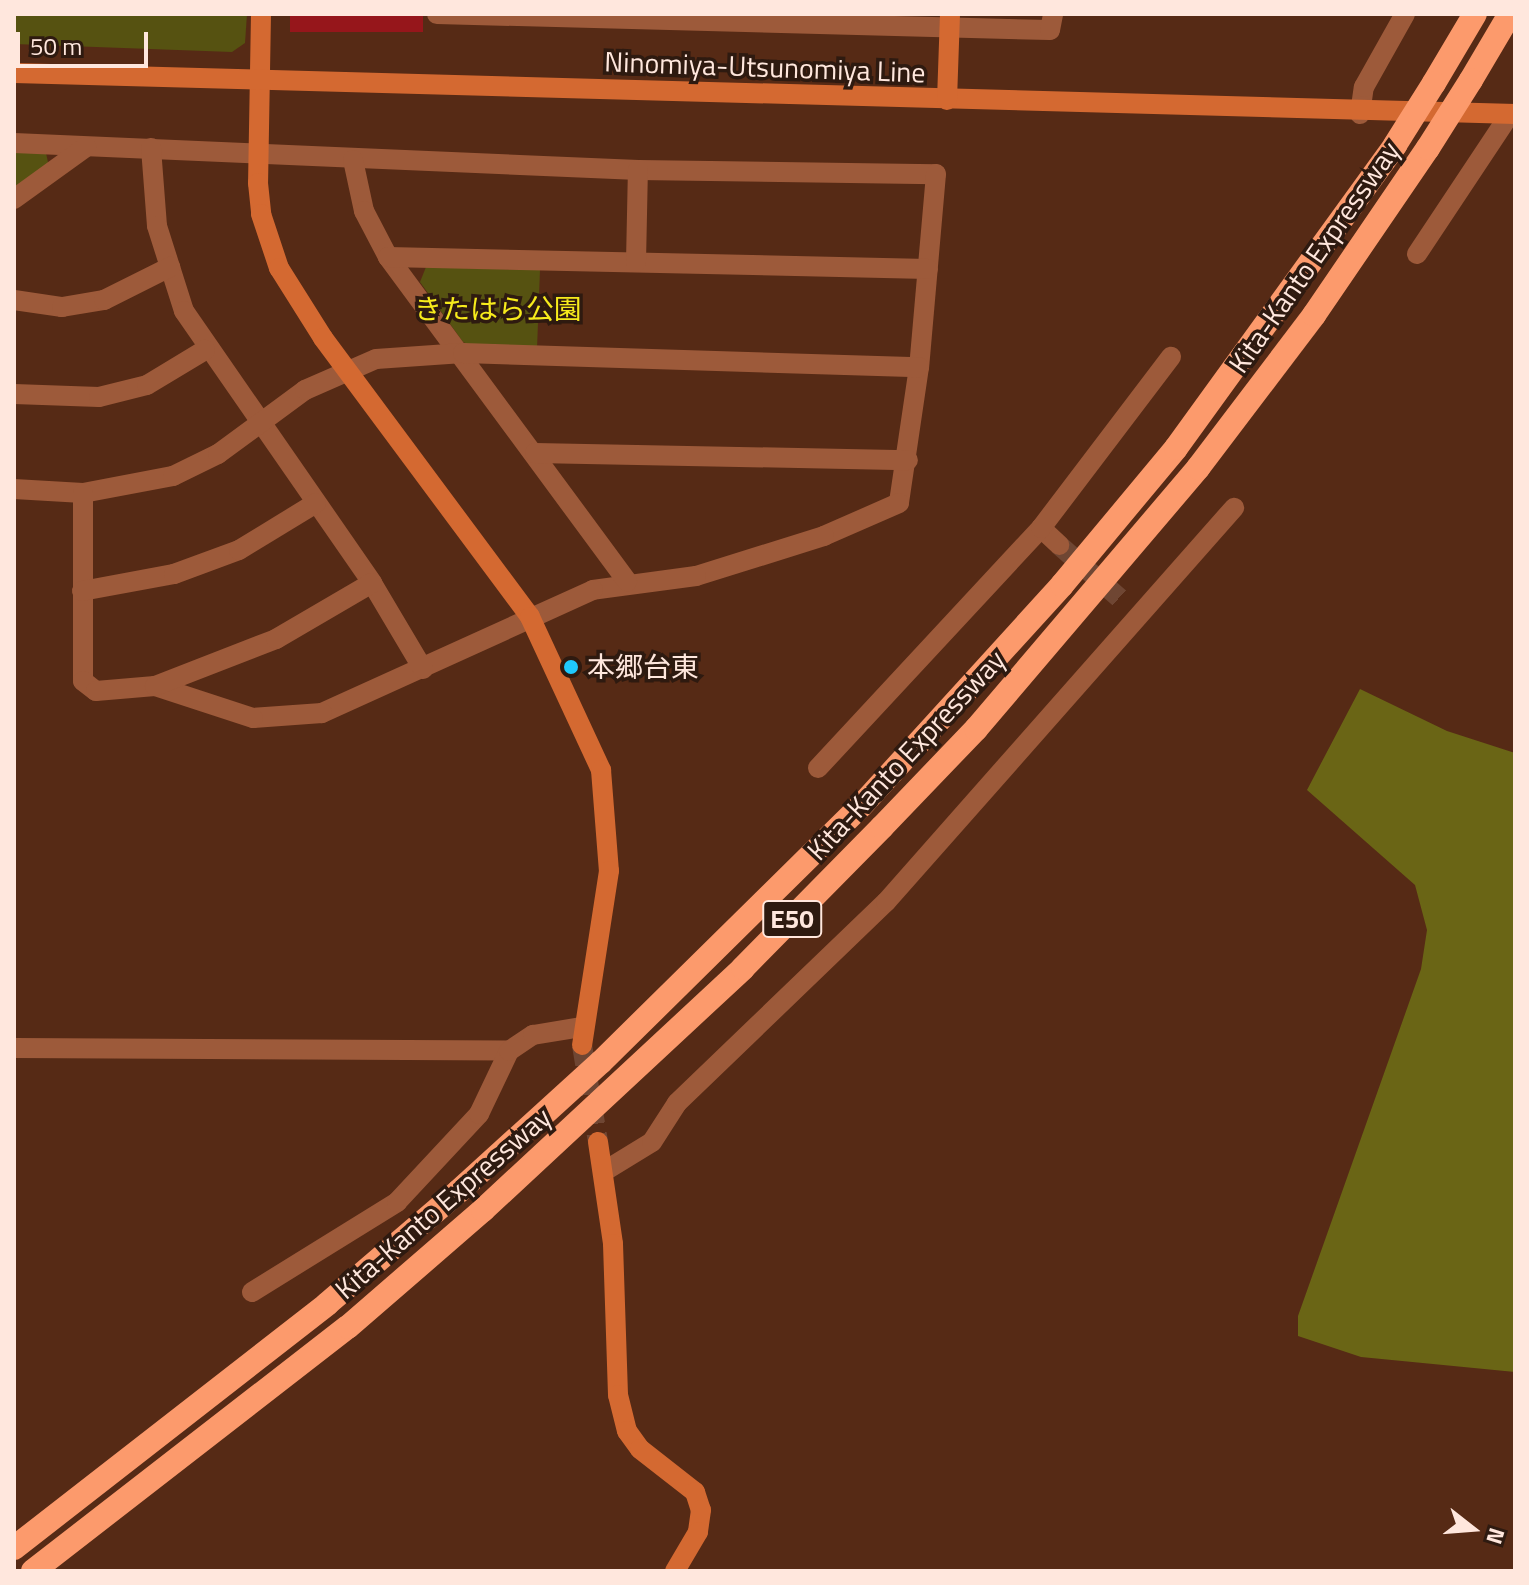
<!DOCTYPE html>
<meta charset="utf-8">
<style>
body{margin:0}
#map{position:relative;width:1529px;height:1585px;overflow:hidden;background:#562a15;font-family:"Titillium Web","Noto Sans JP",sans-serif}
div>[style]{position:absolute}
.green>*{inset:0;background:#565211}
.forest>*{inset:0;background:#6a6515}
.building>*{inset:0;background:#96161b;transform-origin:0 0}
.street-tunnel>*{height:20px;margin-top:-10px;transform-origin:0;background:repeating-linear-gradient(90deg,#6f4633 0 20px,transparent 0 30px)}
.secondary-tunnel>*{height:20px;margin-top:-10px;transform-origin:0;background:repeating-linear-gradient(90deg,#6f4633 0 20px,transparent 0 30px)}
.street>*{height:20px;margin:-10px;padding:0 10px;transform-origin:10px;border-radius:10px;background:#9d5a3a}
.secondary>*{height:20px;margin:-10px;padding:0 10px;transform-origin:10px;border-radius:10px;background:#d46931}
.highway>*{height:24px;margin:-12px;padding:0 12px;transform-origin:12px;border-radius:12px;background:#fc9a6c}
.highway-bridge>*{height:24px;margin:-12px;padding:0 12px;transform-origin:12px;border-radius:12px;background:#fc9a6c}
.dots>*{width:22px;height:22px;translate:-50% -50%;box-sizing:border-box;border:4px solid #2e1a10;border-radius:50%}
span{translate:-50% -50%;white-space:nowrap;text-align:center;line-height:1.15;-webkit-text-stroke:7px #2e1a10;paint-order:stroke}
.shield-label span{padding:2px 6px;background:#2e1a10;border:2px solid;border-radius:6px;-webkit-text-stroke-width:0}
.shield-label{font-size:26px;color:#ffe7dd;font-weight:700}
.street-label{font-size:28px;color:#ffe7dd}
.park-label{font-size:28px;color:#f7eb1c}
.poi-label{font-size:28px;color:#ffe7dd}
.left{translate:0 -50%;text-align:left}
.frame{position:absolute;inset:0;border:16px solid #ffe7dd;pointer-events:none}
.north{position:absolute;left:1433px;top:1489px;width:80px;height:80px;-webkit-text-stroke:6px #2e1a10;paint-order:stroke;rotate:107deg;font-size:22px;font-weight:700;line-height:32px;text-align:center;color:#ffe7dd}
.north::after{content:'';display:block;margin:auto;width:28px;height:36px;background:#ffe7dd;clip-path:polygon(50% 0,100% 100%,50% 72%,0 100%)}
.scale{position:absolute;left:16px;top:32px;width:132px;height:36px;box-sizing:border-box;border:4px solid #ffe7dd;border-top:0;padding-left:10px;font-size:24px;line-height:28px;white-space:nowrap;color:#ffe7dd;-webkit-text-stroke:6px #2e1a10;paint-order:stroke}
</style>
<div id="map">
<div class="green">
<div style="clip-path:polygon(14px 14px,247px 14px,245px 43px,232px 52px,14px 44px)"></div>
<div style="clip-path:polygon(14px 152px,46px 153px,49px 167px,14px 187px)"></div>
<div style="clip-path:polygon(426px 267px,540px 270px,537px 349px,477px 348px,463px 342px,420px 282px)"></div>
</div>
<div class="forest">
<div style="clip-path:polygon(1360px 689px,1447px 731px,1515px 753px,1515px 1372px,1361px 1357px,1298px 1336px,1298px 1316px,1421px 969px,1427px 930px,1415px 885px,1307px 790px)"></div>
</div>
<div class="building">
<div style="left:290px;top:14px;width:133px;height:18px"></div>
</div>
<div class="street-tunnel">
<div style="left:1059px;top:545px;width:88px;rotate:41.3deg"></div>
</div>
<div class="secondary-tunnel">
<div style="left:582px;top:1045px;width:98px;rotate:80.6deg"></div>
</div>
<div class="street">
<div style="left:437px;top:14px;width:613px;rotate:1.5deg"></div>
<div style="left:1050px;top:30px;width:16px;rotate:-79deg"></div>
<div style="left:1360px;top:114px;width:27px;rotate:-82deg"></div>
<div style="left:1364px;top:87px;width:84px;rotate:-60.7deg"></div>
<div style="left:14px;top:143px;width:625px;rotate:2.48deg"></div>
<div style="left:638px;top:170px;width:298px;rotate:0.8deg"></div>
<div style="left:936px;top:174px;width:194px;rotate:95deg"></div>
<div style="left:919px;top:367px;width:137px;rotate:98.4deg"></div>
<div style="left:899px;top:503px;width:82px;rotate:156.3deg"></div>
<div style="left:824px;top:536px;width:134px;rotate:162.6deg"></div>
<div style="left:696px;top:576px;width:104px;rotate:172.3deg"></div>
<div style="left:593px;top:590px;width:298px;rotate:155.6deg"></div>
<div style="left:322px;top:713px;width:69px;rotate:175.9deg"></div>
<div style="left:253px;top:718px;width:103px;rotate:-161.9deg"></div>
<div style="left:151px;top:148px;width:78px;rotate:85.6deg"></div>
<div style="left:157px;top:226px;width:89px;rotate:72.4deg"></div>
<div style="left:184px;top:311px;width:331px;rotate:55.3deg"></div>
<div style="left:372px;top:583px;width:100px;rotate:59.3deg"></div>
<div style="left:353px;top:160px;width:52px;rotate:77.8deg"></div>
<div style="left:364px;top:211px;width:52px;rotate:62.4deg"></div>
<div style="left:388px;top:257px;width:403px;rotate:53.6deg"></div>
<div style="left:14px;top:199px;width:89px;rotate:-35.8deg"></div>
<div style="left:1417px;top:254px;width:168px;rotate:-56.4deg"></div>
<div style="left:388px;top:257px;width:540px;rotate:1.27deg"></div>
<div style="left:636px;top:262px;width:92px;rotate:-88.8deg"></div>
<div style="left:14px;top:300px;width:49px;rotate:8.3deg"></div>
<div style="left:62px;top:307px;width:43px;rotate:-9.5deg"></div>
<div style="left:104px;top:300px;width:74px;rotate:-26.6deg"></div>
<div style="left:14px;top:394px;width:85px;rotate:2deg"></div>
<div style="left:99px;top:397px;width:49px;rotate:-14deg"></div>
<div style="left:147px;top:385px;width:68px;rotate:-31.1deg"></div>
<div style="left:535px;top:453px;width:373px;rotate:1.1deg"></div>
<div style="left:14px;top:489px;width:69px;rotate:3.3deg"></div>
<div style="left:83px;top:493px;width:92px;rotate:-10.7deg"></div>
<div style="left:173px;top:476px;width:50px;rotate:-26.1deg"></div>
<div style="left:218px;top:454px;width:108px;rotate:-36.3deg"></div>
<div style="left:305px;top:390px;width:77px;rotate:-23.6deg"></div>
<div style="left:376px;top:359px;width:87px;rotate:-3.9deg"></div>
<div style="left:463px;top:353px;width:456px;rotate:1.8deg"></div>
<div style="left:83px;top:493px;width:188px;rotate:90deg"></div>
<div style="left:83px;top:681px;width:16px;rotate:38deg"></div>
<div style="left:96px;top:691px;width:59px;rotate:-4.8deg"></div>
<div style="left:155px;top:686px;width:130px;rotate:-21.2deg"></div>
<div style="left:276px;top:639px;width:111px;rotate:-30.3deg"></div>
<div style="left:1041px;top:528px;width:25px;rotate:43deg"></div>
<div style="left:82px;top:591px;width:94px;rotate:-10.5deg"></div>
<div style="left:174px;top:574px;width:69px;rotate:-20.3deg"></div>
<div style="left:239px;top:550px;width:90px;rotate:-31.4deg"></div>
<div style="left:818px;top:768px;width:328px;rotate:-47.1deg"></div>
<div style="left:1041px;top:528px;width:215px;rotate:-52.8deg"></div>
<div style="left:14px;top:1048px;width:495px;rotate:0.3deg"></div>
<div style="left:603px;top:1172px;width:57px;rotate:-31.5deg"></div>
<div style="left:652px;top:1142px;width:46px;rotate:-57.3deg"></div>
<div style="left:677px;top:1103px;width:290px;rotate:-43.9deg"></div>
<div style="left:886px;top:902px;width:526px;rotate:-48.55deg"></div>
<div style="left:252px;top:1292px;width:171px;rotate:-31.8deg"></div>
<div style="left:397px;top:1202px;width:120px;rotate:-47deg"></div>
<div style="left:479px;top:1114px;width:70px;rotate:-64.5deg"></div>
<div style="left:509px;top:1051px;width:29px;rotate:-34deg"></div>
<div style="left:533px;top:1035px;width:50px;rotate:-9.3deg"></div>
</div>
<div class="secondary">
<div style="left:261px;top:14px;width:169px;rotate:91deg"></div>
<div style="left:258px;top:183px;width:31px;rotate:84deg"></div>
<div style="left:261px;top:214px;width:57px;rotate:71.6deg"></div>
<div style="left:279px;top:268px;width:83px;rotate:57.8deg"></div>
<div style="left:323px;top:338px;width:347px;rotate:53.4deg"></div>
<div style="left:530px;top:617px;width:169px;rotate:65.1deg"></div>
<div style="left:601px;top:770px;width:101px;rotate:85.5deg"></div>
<div style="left:609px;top:871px;width:176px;rotate:98.8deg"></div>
<div style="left:14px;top:73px;width:1502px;rotate:1.56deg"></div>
<div style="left:947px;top:100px;width:86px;rotate:-88deg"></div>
<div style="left:598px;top:1142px;width:103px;rotate:81.6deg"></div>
<div style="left:613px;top:1244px;width:151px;rotate:88.1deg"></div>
<div style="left:618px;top:1395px;width:37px;rotate:76deg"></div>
<div style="left:627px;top:1431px;width:22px;rotate:54deg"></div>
<div style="left:640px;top:1449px;width:70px;rotate:38deg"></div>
<div style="left:695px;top:1492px;width:19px;rotate:72deg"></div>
<div style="left:701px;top:1510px;width:22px;rotate:98deg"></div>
<div style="left:698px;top:1532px;width:45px;rotate:120.5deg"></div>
</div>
<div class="highway">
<div style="left:1471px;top:80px;width:77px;rotate:-59.4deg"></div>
<div style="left:1434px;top:83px;width:80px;rotate:-59.3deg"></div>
<div style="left:14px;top:1548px;width:397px;rotate:-37.9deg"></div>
<div style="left:327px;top:1304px;width:174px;rotate:-40.6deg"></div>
<div style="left:459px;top:1191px;width:192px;rotate:-42.3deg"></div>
<div style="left:601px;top:1062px;width:365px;rotate:-44.6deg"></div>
<div style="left:861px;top:806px;width:299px;rotate:-47.7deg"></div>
<div style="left:1062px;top:585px;width:178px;rotate:-50.2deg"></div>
<div style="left:1176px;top:448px;width:374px;rotate:-54.1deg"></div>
<div style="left:33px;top:1571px;width:398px;rotate:-37.8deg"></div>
<div style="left:348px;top:1327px;width:179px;rotate:-40.9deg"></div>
<div style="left:483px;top:1210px;width:355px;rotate:-42.9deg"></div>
<div style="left:743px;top:968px;width:198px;rotate:-45.4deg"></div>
<div style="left:882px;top:827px;width:136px;rotate:-46.2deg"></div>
<div style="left:976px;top:729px;width:343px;rotate:-49.6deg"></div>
<div style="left:1198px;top:468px;width:192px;rotate:-52.8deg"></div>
<div style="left:1314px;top:315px;width:202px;rotate:-55.7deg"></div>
</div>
<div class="highway-bridge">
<div style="left:1395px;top:145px;width:73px;rotate:-57.8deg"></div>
<div style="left:1428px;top:148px;width:80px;rotate:-57.7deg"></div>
</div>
<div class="dots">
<div style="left:571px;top:667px;background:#1fc9fd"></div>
</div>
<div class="shield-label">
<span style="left:792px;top:919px">E50</span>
</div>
<div class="street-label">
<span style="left:765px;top:67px;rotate:2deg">Ninomiya-Utsunomiya Line</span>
<span style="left:1314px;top:257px;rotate:-55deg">Kita-Kanto Expressway</span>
<span style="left:906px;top:755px;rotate:-47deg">Kita-Kanto Expressway</span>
<span style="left:443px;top:1203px;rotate:-41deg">Kita-Kanto Expressway</span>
</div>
<div class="park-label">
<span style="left:498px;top:309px">きたはら公園</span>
</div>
<div class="poi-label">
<span class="left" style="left:587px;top:667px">本郷台東</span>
</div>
<div class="frame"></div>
<div class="north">N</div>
<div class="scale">50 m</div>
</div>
